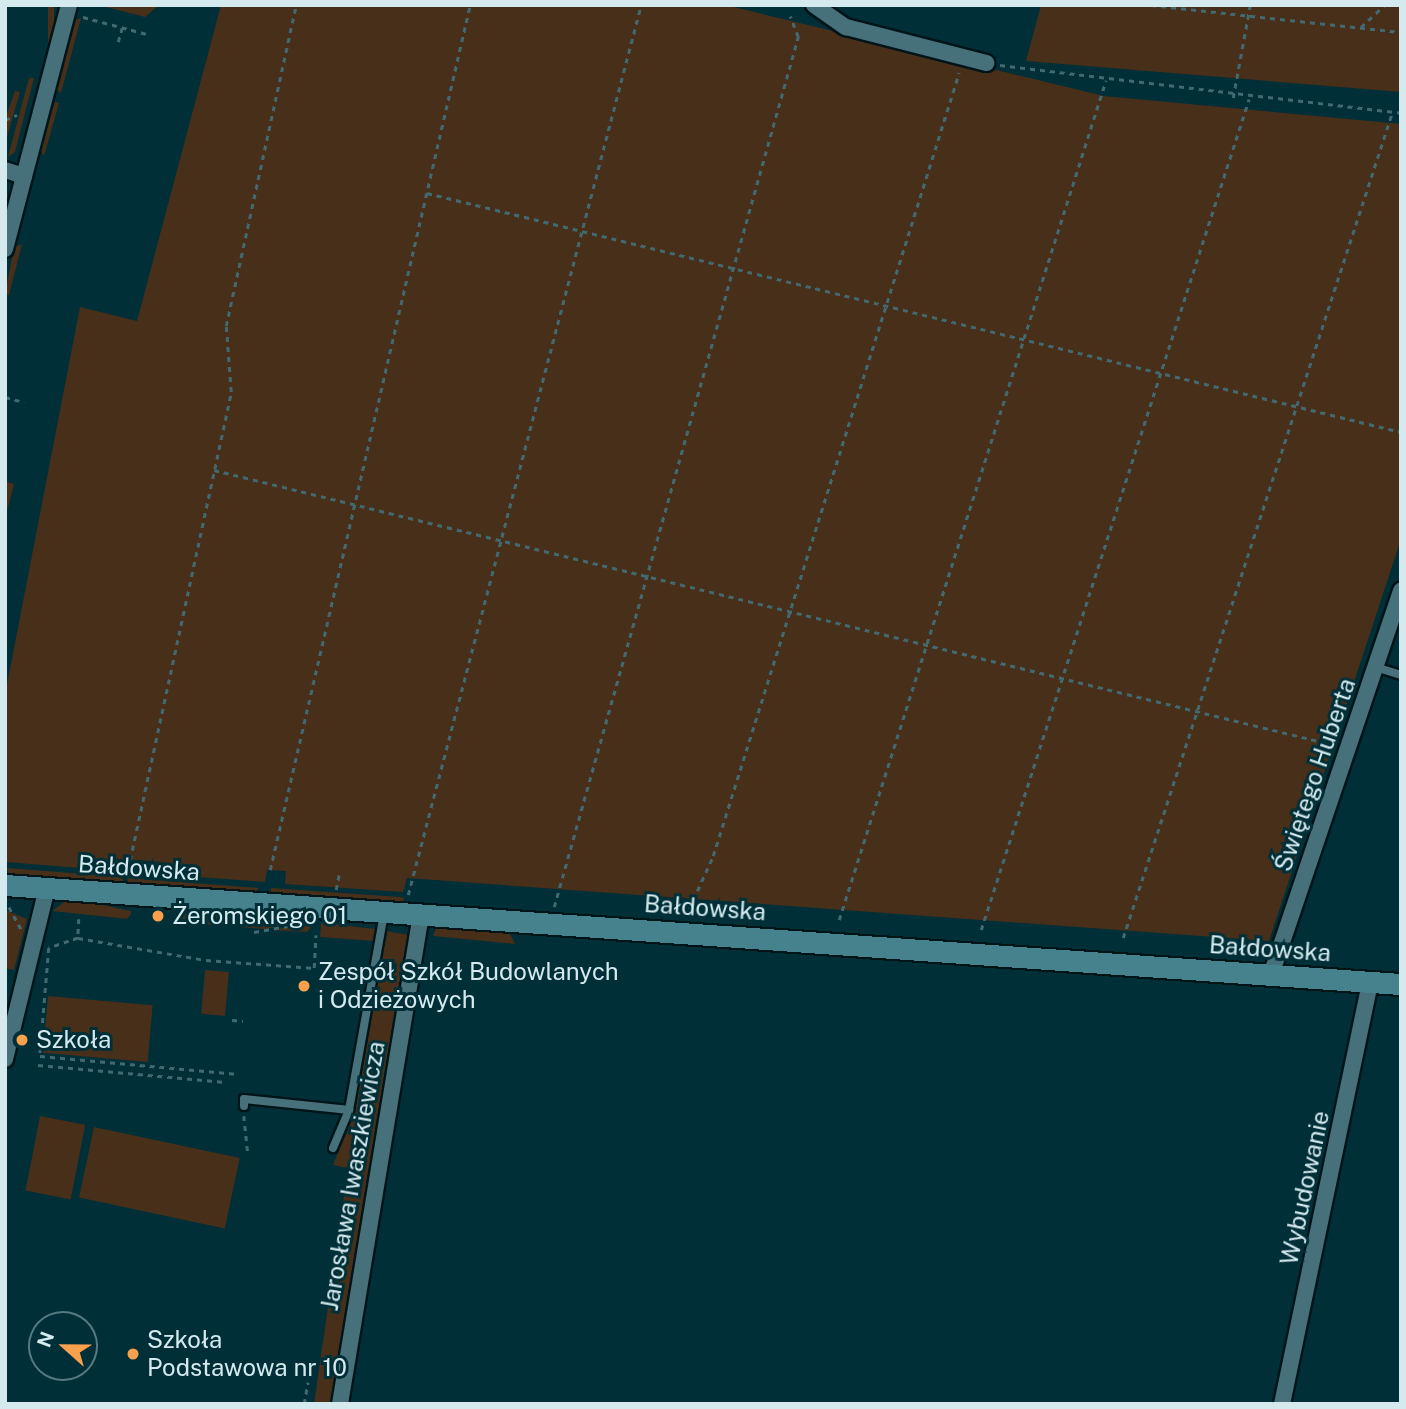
<!DOCTYPE html>
<meta charset="utf-8">
<style>
body{margin:0}
#map{position:relative;width:1406px;height:1409px;overflow:hidden;background:#002f37;font-family:"Public Sans",sans-serif}
div>[style]{position:absolute}
.green>*{inset:0;background:#482f19;transform-origin:0 0}
.path>*{height:2.5px;margin-top:-1.25px;transform-origin:0;background:repeating-linear-gradient(90deg,#426970 0 5px,transparent 0 10px)}
.roads{filter:drop-shadow(2px 0 #011519) drop-shadow(-2px 0 #011519) drop-shadow(0 2px #011519) drop-shadow(0 -2px #011519)}
.lane>*{height:8px;margin:-4px;padding:0 4px;transform-origin:4px;border-radius:4px;background:#46717a}
.street>*{height:16px;margin:-8px;padding:0 8px;transform-origin:8px;border-radius:8px;background:#46717a}
.secondary>*{height:21px;margin:-10.5px;padding:0 10.5px;transform-origin:10.5px;border-radius:10.5px;background:#46828e}
.dots>*{width:19px;height:19px;translate:-50% -50%;box-sizing:border-box;border:4px solid #002f37;border-radius:50%}
span{translate:-50% -50%;white-space:nowrap;text-align:center;line-height:1.15;-webkit-text-stroke:6px #002f37;paint-order:stroke}
.street-label{font-size:24px;color:#d4eaef}
.poi-label{font-size:24px;color:#d4eaef}
.left{translate:0 -50%;text-align:left}
.frame{position:absolute;inset:0;border:7px solid #d4eaef;pointer-events:none}
.north{position:absolute;left:28px;top:1311px;width:70px;height:70px;box-sizing:border-box;background:#002f37;border:2px solid #557a81;border-radius:50%;rotate:291deg;font-size:19px;font-weight:700;line-height:28px;text-align:center;color:#d4eaef}
.north::after{content:'';display:block;margin:auto;width:24px;height:32px;background:#f9a04c;clip-path:polygon(50% 0,100% 100%,50% 72%,0 100%)}
</style>
<div id="map">
<div class="green">
<div style="left:48px;top:5px;width:6px;height:64px"></div>
<div style="clip-path:polygon(98px 5px,159px 5px,145px 17px)"></div>
<div style="clip-path:polygon(221px 5px,725px 5px,1104px 96px,1401px 124px,1401px 539px,1269px 941px,407px 878px,403px 892px,285px 884px,286px 871px,267px 870px,265px 882px,141px 873px,144px 862px,164px 862px,122px 859px,118px 871px,5px 862px,5px 695px,80px 307px,137px 321px)"></div>
<div style="clip-path:polygon(1041px 5px,1401px 5px,1401px 92px,1026px 61px)"></div>
<div style="clip-path:polygon(81px 18px,61px 93px,56px 89px,75px 20px)"></div>
<div style="clip-path:polygon(29px 78px,34px 78px,15px 152px,8px 157px)"></div>
<div style="clip-path:polygon(15px 91px,20px 92px,5px 144px,5px 119px)"></div>
<div style="clip-path:polygon(55px 102px,59px 103px,44px 156px,40px 149px)"></div>
<div style="clip-path:polygon(22px 244px,9px 295px,5px 295px,14px 247px)"></div>
<div style="clip-path:polygon(7px 469px,7px 482px,14px 484px,5px 519px)"></div>
<div style="clip-path:polygon(7px 868px,123px 877px,122px 887px,9px 876px)"></div>
<div style="clip-path:polygon(128px 878px,259px 888px,254px 893px,126px 885px)"></div>
<div style="left:271px;top:888px;width:133px;height:6px;rotate:4deg"></div>
<div style="clip-path:polygon(70px 898px,131px 911px,131px 914px,127px 919px,52px 911px)"></div>
<div style="clip-path:polygon(212px 909px,363px 920px,373px 925px,316px 918px,266px 929px,183px 923px,179px 915px)"></div>
<div style="clip-path:polygon(5px 910px,27px 919px,14px 970px,5px 968px)"></div>
<div style="clip-path:polygon(315px 922px,307px 932px,272px 930px)"></div>
<div style="clip-path:polygon(321px 923px,376px 929px,375px 941px,320px 937px)"></div>
<div style="clip-path:polygon(437px 926px,508px 930px,515px 944px,433px 936px)"></div>
<div style="clip-path:polygon(386px 931px,409px 935px,332px 1404px,314px 1404px,348px 1168px,333px 1165px,353px 1114px)"></div>
<div style="left:205px;top:970px;width:24px;height:44px;rotate:5deg"></div>
<div style="left:48px;top:996px;width:105px;height:57px;rotate:5deg"></div>
<div style="left:40px;top:1116px;width:46px;height:76px;rotate:11deg"></div>
<div style="left:94px;top:1127px;width:149px;height:72px;rotate:12deg"></div>
</div>
<div class="path">
<div style="left:1151px;top:5px;width:251px;rotate:6.2deg"></div>
<div style="left:83px;top:17px;width:66px;rotate:14.9deg"></div>
<div style="left:1361px;top:27px;width:33px;rotate:-43deg"></div>
<div style="left:118px;top:42px;width:15px;rotate:-74deg"></div>
<div style="left:1000px;top:65px;width:404px;rotate:6.8deg"></div>
<div style="left:1233px;top:98px;width:95px;rotate:-79.6deg"></div>
<div style="left:5px;top:120px;width:13px;rotate:-23deg"></div>
<div style="left:427px;top:193px;width:1003px;rotate:13.79deg"></div>
<div style="left:5px;top:397px;width:20px;rotate:15deg"></div>
<div style="left:214px;top:470px;width:1149px;rotate:13.79deg"></div>
<div style="left:130px;top:860px;width:479px;rotate:-77.8deg"></div>
<div style="left:231px;top:392px;width:66px;rotate:-94.3deg"></div>
<div style="left:226px;top:326px;width:329px;rotate:-77.7deg"></div>
<div style="left:270px;top:870px;width:888px;rotate:-76.98deg"></div>
<div style="left:336px;top:890px;width:16px;rotate:-79deg"></div>
<div style="left:408px;top:895px;width:920px;rotate:-75.33deg"></div>
<div style="left:9px;top:907px;width:25px;rotate:61deg"></div>
<div style="left:554px;top:907px;width:904px;rotate:-74.33deg"></div>
<div style="left:798px;top:37px;width:22px;rotate:-111deg"></div>
<div style="left:689px;top:909px;width:58px;rotate:-65.6deg"></div>
<div style="left:713px;top:856px;width:821px;rotate:-72.56deg"></div>
<div style="left:79px;top:919px;width:19px;rotate:93deg"></div>
<div style="left:78px;top:938px;width:130px;rotate:9.8deg"></div>
<div style="left:206px;top:960px;width:108px;rotate:4.2deg"></div>
<div style="left:314px;top:968px;width:33px;rotate:-87deg"></div>
<div style="left:839px;top:920px;width:881px;rotate:-72.37deg"></div>
<div style="left:981px;top:930px;width:873px;rotate:-72.13deg"></div>
<div style="left:254px;top:932px;width:40px;rotate:-10deg"></div>
<div style="left:78px;top:938px;width:31px;rotate:161deg"></div>
<div style="left:49px;top:948px;width:108px;rotate:94.8deg"></div>
<div style="left:40px;top:1056px;width:199px;rotate:5.2deg"></div>
<div style="left:1123px;top:938px;width:868px;rotate:-71.94deg"></div>
<div style="left:232px;top:1020px;width:11px;rotate:5deg"></div>
<div style="left:38px;top:1065px;width:188px;rotate:5.2deg"></div>
<div style="left:244px;top:1116px;width:39px;rotate:84deg"></div>
<div style="left:304px;top:1404px;width:22px;rotate:-80deg"></div>
</div>
<div class="roads">
<div class="lane">
<div style="left:1375px;top:667px;width:27px;rotate:17deg"></div>
<div style="left:244px;top:1106px;width:7px;rotate:-90deg"></div>
<div style="left:244px;top:1099px;width:106px;rotate:6deg"></div>
<div style="left:349px;top:1110px;width:200px;rotate:-79.9deg"></div>
<div style="left:333px;top:1148px;width:41px;rotate:-67.2deg"></div>
</div>
<div class="street">
<div style="left:814px;top:5px;width:39px;rotate:35deg"></div>
<div style="left:846px;top:27px;width:145px;rotate:14.4deg"></div>
<div style="left:5px;top:170px;width:20px;rotate:18deg"></div>
<div style="left:5px;top:249px;width:252px;rotate:-75.3deg"></div>
<div style="left:1271px;top:975px;width:406px;rotate:-71.3deg"></div>
<div style="left:5px;top:1059px;width:176px;rotate:-76.2deg"></div>
<div style="left:340px;top:1404px;width:496px;rotate:-80.6deg"></div>
<div style="left:1282px;top:1404px;width:431px;rotate:-78.2deg"></div>
</div>
<div class="secondary">
<div style="left:5px;top:885px;width:1400px;rotate:4.06deg"></div>
</div>
</div>
<div class="dots">
<div style="left:158px;top:916px;background:#f9a04c"></div>
<div style="left:304px;top:986px;background:#f9a04c"></div>
<div style="left:22px;top:1040px;background:#f9a04c"></div>
<div style="left:133px;top:1354px;background:#f9a04c"></div>
</div>
<div class="street-label">
<span style="left:1315px;top:775px;rotate:-71deg">Świętego Huberta</span>
<span style="left:139px;top:868px;rotate:4deg">Bałdowska</span>
<span style="left:705px;top:908px;rotate:4deg">Bałdowska</span>
<span style="left:1270px;top:949px;rotate:4deg">Bałdowska</span>
<span style="left:353px;top:1176px;rotate:-80deg">Jarosława Iwaszkiewicza</span>
<span style="left:1305px;top:1188px;rotate:-78deg">Wybudowanie</span>
</div>
<div class="poi-label">
<span class="left" style="left:172px;top:916px">Żeromskiego 01</span>
<span class="left" style="left:318px;top:986px">Zespół Szkół Budowlanych<br>i Odzieżowych</span>
<span class="left" style="left:36px;top:1040px">Szkoła</span>
<span class="left" style="left:147px;top:1354px">Szkoła<br>Podstawowa nr 10</span>
</div>
<div class="frame"></div>
<div class="north">N</div>
</div>
